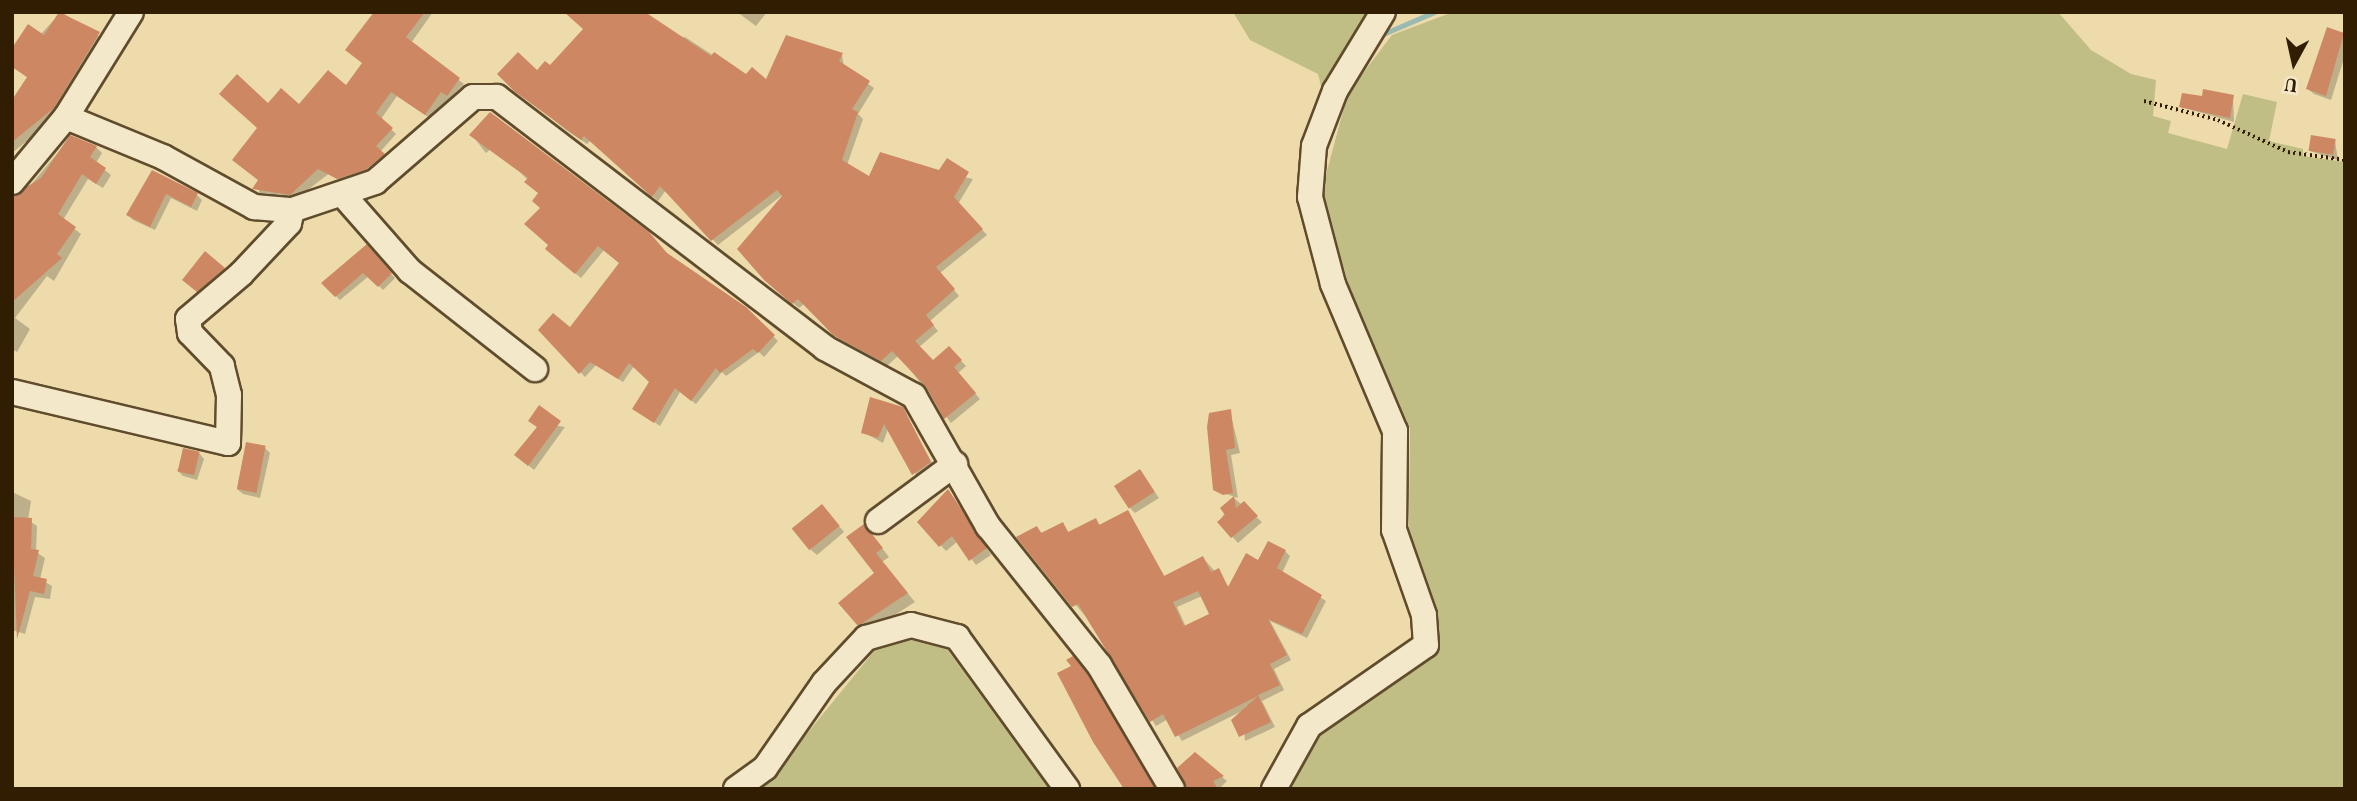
<!DOCTYPE html>
<style>
body{margin:0}
#map{position:relative;width:2357px;height:801px;overflow:hidden;background:#eddbac;font-family:Vollkorn,serif}
div>[style]{position:absolute}
.green>*{inset:0;background:#c0be84}
.shadow>*{inset:0;background:#0003}
.stream>*{height:5px;margin:-2.5px;padding:0 2.5px;transform-origin:2.5px;border-radius:2.5px;background:#9abab1}
.building>*{inset:0;background:#cd8863;transform-origin:0 0}
.path>*{height:3.5px;margin-top:-1.75px;transform-origin:0;background:repeating-linear-gradient(90deg,#311d02 0 2px,transparent 0 5.5px)}
.roads{filter:drop-shadow(2px 0 #604c2c) drop-shadow(-2px 0 #604c2c) drop-shadow(0 2px #604c2c) drop-shadow(0 -2px #604c2c)}
.minor>*{height:24px;margin:-12px;padding:0 12px;transform-origin:12px;border-radius:12px;background:#f3e8c9}
span{translate:-50% -50%;white-space:nowrap;text-align:center;line-height:1.15;-webkit-text-stroke:5px #f3e8c9;paint-order:stroke}
.frame{position:absolute;inset:0;border:14px solid #311d02;pointer-events:none}
.north{position:absolute;left:2259px;top:28px;width:70px;height:70px;-webkit-text-stroke:5px #f3e8c9;paint-order:stroke;rotate:188deg;font-size:19px;font-weight:700;line-height:28px;text-align:center;color:#311d02}
.north::after{content:'';display:block;margin:auto;width:24px;height:32px;background:#311d02;clip-path:polygon(50% 0,100% 100%,50% 72%,0 100%)}
</style>
<div id="map">
<div class="green">
<div style="clip-path:polygon(1233px 12px,1376px 12px,1329px 88px,1321px 86px,1318px 74px,1250px 40px)"></div>
<div style="clip-path:polygon(1453px 12px,2058px 12px,2091px 50px,2131px 74px,2156px 80px,2153px 116px,2171px 121px,2168px 133px,2227px 149px,2243px 94px,2277px 102px,2269px 141px,2303px 149px,2303px 156px,2345px 162px,2345px 789px,1290px 789px,1320px 736px,1440px 650px,1438px 611px,1409px 529px,1410px 428px,1351px 292px,1321px 193px,1348px 93px,1392px 35px)"></div>
<div style="clip-path:polygon(911px 639px,947px 649px,1049px 789px,762px 789px,875px 650px)"></div>
</div>
<div class="shadow">
<div style="clip-path:polygon(61px 12px,105px 40px,60px 114px,12px 153px,12px 103px,28px 78px,12px 66px)"></div>
<div style="clip-path:polygon(376px 12px,433px 12px,411px 43px,464px 84px,431px 119px,397px 96px,381px 119px,396px 134px,380px 152px,388px 160px,343px 183px,331px 172px,296px 199px,259px 193px,259px 129px,268px 105px,299px 106px,347px 88px,364px 63px)"></div>
<div style="clip-path:polygon(737px 12px,767px 12px,756px 26px)"></div>
<div style="clip-path:polygon(2344px 34px,2345px 55px,2331px 100px,2314px 94px,2308px 89px)"></div>
<div style="clip-path:polygon(685px 37px,746px 77px,767px 81px,842px 55px,844px 67px,874px 88px,858px 114px,863px 119px,847px 165px,870px 178px,940px 172px,973px 179px,958px 204px,987px 235px,940px 273px,959px 296px,930px 321px,938px 331px,919px 347px,933px 363px,949px 348px,966px 366px,958px 373px,980px 399px,951px 423px,899px 355px,887px 366px,841px 341px,804px 304px,799px 308px,772px 285px,785px 193px,718px 245px,666px 190px,658px 201px,591px 140px,587px 144px,566px 130px,504px 79px)"></div>
<div style="clip-path:polygon(2233px 97px,2234px 122px,2181px 107px,2203px 98px)"></div>
<div style="clip-path:polygon(490px 115px,773px 336px,778px 341px,764px 357px,759px 352px,726px 376px,722px 372px,696px 404px,680px 392px,660px 426px,635px 409px,651px 382px,634px 366px,623px 382px,596px 365px,585px 377px,540px 330px,570px 329px,621px 264px,604px 250px,581px 278px,552px 254px,540px 193px,504px 155px,493px 147px,486px 153px,472px 135px)"></div>
<div style="clip-path:polygon(71px 137px,96px 147px,102px 153px,96px 163px,111px 175px,103px 188px,88px 179px,63px 220px,81px 234px,54px 281px,47px 276px,15px 318px,30px 329px,17px 352px,12px 349px,12px 197px,24px 193px)"></div>
<div style="clip-path:polygon(2335px 141px,2338px 160px,2310px 151px)"></div>
<div style="clip-path:polygon(153px 172px,197px 195px,202px 200px,197px 211px,171px 198px,155px 230px,133px 220px,128px 215px)"></div>
<div style="clip-path:polygon(367px 247px,395px 278px,383px 290px,369px 276px,340px 300px,324px 284px)"></div>
<div style="clip-path:polygon(205px 254px,229px 274px,203px 296px,190px 285px)"></div>
<div style="clip-path:polygon(902px 409px,935px 468px,919px 480px,888px 429px,883px 443px,863px 432px)"></div>
<div style="clip-path:polygon(1230px 411px,1240px 453px,1231px 455px,1238px 498px,1215px 490px)"></div>
<div style="clip-path:polygon(530px 421px,565px 427px,534px 470px,522px 460px,538px 428px)"></div>
<div style="clip-path:polygon(265px 448px,270px 453px,260px 498px,243px 494px,237px 489px)"></div>
<div style="clip-path:polygon(199px 453px,204px 459px,197px 480px,183px 476px,177px 470px)"></div>
<div style="clip-path:polygon(1140px 471px,1159px 498px,1135px 513px,1130px 508px)"></div>
<div style="clip-path:polygon(12px 492px,31px 501px,28px 520px,37px 526px,36px 552px,45px 558px,40px 579px,52px 586px,50px 599px,35px 597px,25px 634px,12px 630px)"></div>
<div style="clip-path:polygon(953px 497px,991px 555px,976px 565px,958px 541px,946px 551px,919px 522px)"></div>
<div style="clip-path:polygon(1234px 498px,1262px 522px,1238px 543px,1219px 522px)"></div>
<div style="clip-path:polygon(827px 511px,844px 532px,817px 555px,811px 550px)"></div>
<div style="clip-path:polygon(evenodd,1128px 512px,1165px 577px,1203px 558px,1229px 587px,1259px 562px,1285px 551px,1290px 556px,1282px 573px,1326px 601px,1307px 638px,1270px 621px,1291px 660px,1274px 669px,1284px 690px,1262px 701px,1275px 727px,1245px 741px,1242px 711px,1182px 741px,1168px 719px,1156px 726px,1086px 617px,1018px 537px,1037px 528px,1043px 534px,1063px 524px,1069px 533px,1096px 520px,1101px 526px,1128px 512px,1202px 596px,1212px 615px,1186px 627px,1177px 607px,1202px 596px)"></div>
<div style="clip-path:polygon(871px 534px,889px 557px,882px 562px,915px 602px,867px 633px,859px 625px,876px 574px)"></div>
<div style="clip-path:polygon(1091px 680px,1157px 789px,1129px 789px)"></div>
<div style="clip-path:polygon(1195px 754px,1227px 781px,1219px 789px,1184px 789px,1179px 769px)"></div>
</div>
<div class="stream">
<div style="left:1383px;top:34px;width:56px;rotate:-23.3deg"></div>
</div>
<div class="building">
<div style="clip-path:polygon(59px 12px,100px 32px,54px 108px,12px 142px,12px 100px,27px 77px,12px 67px,12px 48px,28px 24px,44px 35px)"></div>
<div style="clip-path:polygon(374px 12px,425px 12px,406px 37px,460px 78px,447px 96px,441px 92px,425px 115px,391px 92px,376px 113px,393px 128px,376px 146px,385px 154px,365px 170px,337px 179px,318px 169px,290px 195px,252px 189px,258px 180px,232px 160px,257px 128px,219px 94px,237px 74px,268px 103px,281px 88px,299px 104px,328px 70px,346px 85px,362px 63px,345px 50px)"></div>
<div style="clip-path:polygon(564px 12px,645px 12px,711px 56px,714px 52px,746px 74px,752px 67px,766px 79px,786px 35px,843px 53px,839px 61px,870px 81px,852px 109px,858px 112px,842px 160px,869px 176px,880px 152px,939px 170px,947px 158px,969px 172px,954px 197px,983px 229px,936px 267px,955px 289px,926px 315px,934px 325px,915px 341px,933px 360px,949px 346px,962px 360px,954px 367px,976px 393px,944px 419px,927px 388px,892px 351px,881px 361px,833px 335px,798px 299px,792px 304px,764px 280px,737px 249px,782px 196px,777px 190px,711px 241px,660px 186px,652px 197px,584px 136px,581px 140px,514px 91px,497px 74px,518px 52px,537px 70px,545px 61px,550px 65px,583px 29px)"></div>
<div style="clip-path:polygon(2327px 27px,2344px 33px,2326px 96px,2306px 89px)"></div>
<div style="clip-path:polygon(2203px 89px,2234px 95px,2230px 118px,2179px 107px,2182px 93px,2202px 96px)"></div>
<div style="clip-path:polygon(490px 112px,649px 232px,667px 253px,746px 307px,775px 335px,758px 353px,753px 349px,720px 373px,716px 368px,691px 401px,675px 388px,654px 423px,632px 409px,649px 382px,629px 363px,618px 379px,590px 362px,579px 374px,538px 330px,553px 313px,570px 327px,619px 263px,598px 246px,575px 274px,545px 249px,548px 245px,524px 224px,540px 208px,532px 201px,538px 193px,524px 182px,528px 178px,469px 135px)"></div>
<div style="clip-path:polygon(70px 135px,97px 146px,90px 157px,106px 168px,96px 184px,82px 174px,58px 214px,76px 227px,57px 254px,62px 258px,12px 302px,12px 196px,41px 178px)"></div>
<div style="left:2311px;top:135px;width:25px;height:16px;rotate:9deg"></div>
<div style="clip-path:polygon(152px 170px,198px 193px,191px 207px,166px 194px,150px 227px,126px 215px)"></div>
<div style="clip-path:polygon(367px 244px,392px 273px,378px 287px,363px 273px,335px 297px,321px 283px)"></div>
<div style="clip-path:polygon(205px 251px,225px 268px,197px 292px,182px 280px)"></div>
<div style="clip-path:polygon(870px 397px,903px 407px,931px 462px,912px 475px,884px 424px,878px 438px,861px 433px)"></div>
<div style="clip-path:polygon(539px 405px,561px 421px,528px 466px,514px 455px,537px 427px,528px 421px)"></div>
<div style="clip-path:polygon(1231px 409px,1235px 448px,1226px 450px,1233px 493px,1223px 495px,1213px 490px,1207px 427px,1209px 413px)"></div>
<div style="left:246px;top:442px;width:20px;height:48px;rotate:11deg"></div>
<div style="left:183px;top:448px;width:17px;height:24px;rotate:13deg"></div>
<div style="left:1140px;top:469px;width:27px;height:31px;rotate:57deg"></div>
<div style="clip-path:polygon(948px 489px,987px 548px,969px 561px,952px 536px,939px 547px,917px 522px)"></div>
<div style="clip-path:polygon(1234px 496px,1236px 508px,1244px 501px,1258px 516px,1231px 538px,1217px 522px,1225px 515px,1220px 508px)"></div>
<div style="left:822px;top:504px;width:28px;height:39px;rotate:51deg"></div>
<div style="clip-path:polygon(evenodd,1128px 510px,1164px 576px,1203px 556px,1211px 572px,1219px 568px,1228px 587px,1246px 553px,1258px 560px,1268px 541px,1286px 550px,1277px 568px,1322px 595px,1302px 634px,1268px 619px,1287px 655px,1270px 664px,1280px 685px,1258px 695px,1271px 722px,1239px 737px,1231px 720px,1258px 696px,1175px 737px,1163px 714px,1150px 722px,1078px 604px,1072px 607px,1016px 537px,1037px 526px,1041px 533px,1063px 522px,1068px 532px,1096px 518px,1099px 525px,1128px 510px,1198px 591px,1209px 614px,1184px 626px,1173px 602px,1198px 591px)"></div>
<div style="clip-path:polygon(12px 517px,32px 518px,31px 549px,39px 550px,33px 576px,47px 579px,44px 594px,30px 591px,17px 639px)"></div>
<div style="clip-path:polygon(864px 524px,883px 548px,876px 553px,908px 593px,858px 626px,838px 603px,874px 573px,846px 537px)"></div>
<div style="clip-path:polygon(1073px 656px,1087px 673px,1155px 789px,1124px 789px,1093px 742px,1057px 673px,1071px 666px,1066px 660px)"></div>
<div style="clip-path:polygon(1195px 752px,1224px 776px,1213px 781px,1218px 789px,1187px 789px,1177px 768px)"></div>
</div>
<div class="path">
<div style="left:2144px;top:101px;width:76px;rotate:14.4deg"></div>
<div style="left:2218px;top:120px;width:77px;rotate:24.6deg"></div>
<div style="left:2288px;top:152px;width:58px;rotate:8deg"></div>
</div>
<div class="roads">
<div class="minor">
<div style="left:66px;top:117px;width:123px;rotate:-58.2deg"></div>
<div style="left:12px;top:182px;width:85px;rotate:-50.3deg"></div>
<div style="left:66px;top:117px;width:105px;rotate:22.4deg"></div>
<div style="left:163px;top:157px;width:104px;rotate:28.8deg"></div>
<div style="left:254px;top:207px;width:38px;rotate:5deg"></div>
<div style="left:292px;top:210px;width:88px;rotate:-18.6deg"></div>
<div style="left:375px;top:182px;width:130px;rotate:-40.9deg"></div>
<div style="left:473px;top:97px;width:24px"></div>
<div style="left:497px;top:97px;width:413px;rotate:37.4deg"></div>
<div style="left:825px;top:348px;width:101px;rotate:28.3deg"></div>
<div style="left:914px;top:396px;width:150px;rotate:60.4deg"></div>
<div style="left:988px;top:526px;width:178px;rotate:51.4deg"></div>
<div style="left:1099px;top:665px;width:144px;rotate:59.5deg"></div>
<div style="left:344px;top:196px;width:100px;rotate:48.7deg"></div>
<div style="left:410px;top:271px;width:159px;rotate:38.1deg"></div>
<div style="left:12px;top:392px;width:222px;rotate:13.3deg"></div>
<div style="left:228px;top:443px;width:48px;rotate:-88.8deg"></div>
<div style="left:229px;top:395px;width:30px;rotate:-104deg"></div>
<div style="left:222px;top:366px;width:46px;rotate:-134.1deg"></div>
<div style="left:190px;top:333px;width:14px;rotate:-98deg"></div>
<div style="left:188px;top:319px;width:70px;rotate:-40.3deg"></div>
<div style="left:241px;top:274px;width:70px;rotate:-46.7deg"></div>
<div style="left:289px;top:223px;width:13px;rotate:-77deg"></div>
<div style="left:878px;top:521px;width:96px;rotate:-36.5deg"></div>
<div style="left:736px;top:789px;width:36px;rotate:-36deg"></div>
<div style="left:765px;top:768px;width:103px;rotate:-55.2deg"></div>
<div style="left:824px;top:683px;width:62px;rotate:-47deg"></div>
<div style="left:866px;top:638px;width:47px;rotate:-16.1deg"></div>
<div style="left:911px;top:625px;width:48px;rotate:14.6deg"></div>
<div style="left:957px;top:637px;width:188px;rotate:54.1deg"></div>
<div style="left:1274px;top:789px;width:72px;rotate:-60.9deg"></div>
<div style="left:1309px;top:726px;width:142px;rotate:-34.7deg"></div>
<div style="left:1426px;top:645px;width:30px;rotate:-94deg"></div>
<div style="left:1424px;top:615px;width:90px;rotate:-109.4deg"></div>
<div style="left:1394px;top:530px;width:99px;rotate:-89.4deg"></div>
<div style="left:1395px;top:431px;width:160px;rotate:-112.9deg"></div>
<div style="left:1333px;top:284px;width:90px;rotate:-104.8deg"></div>
<div style="left:1310px;top:197px;width:51px;rotate:-85.5deg"></div>
<div style="left:1314px;top:146px;width:59px;rotate:-69.1deg"></div>
<div style="left:1335px;top:91px;width:92px;rotate:-58.7deg"></div>
</div>
</div>
<div class="frame"></div>
<div class="north">U</div>
</div>
